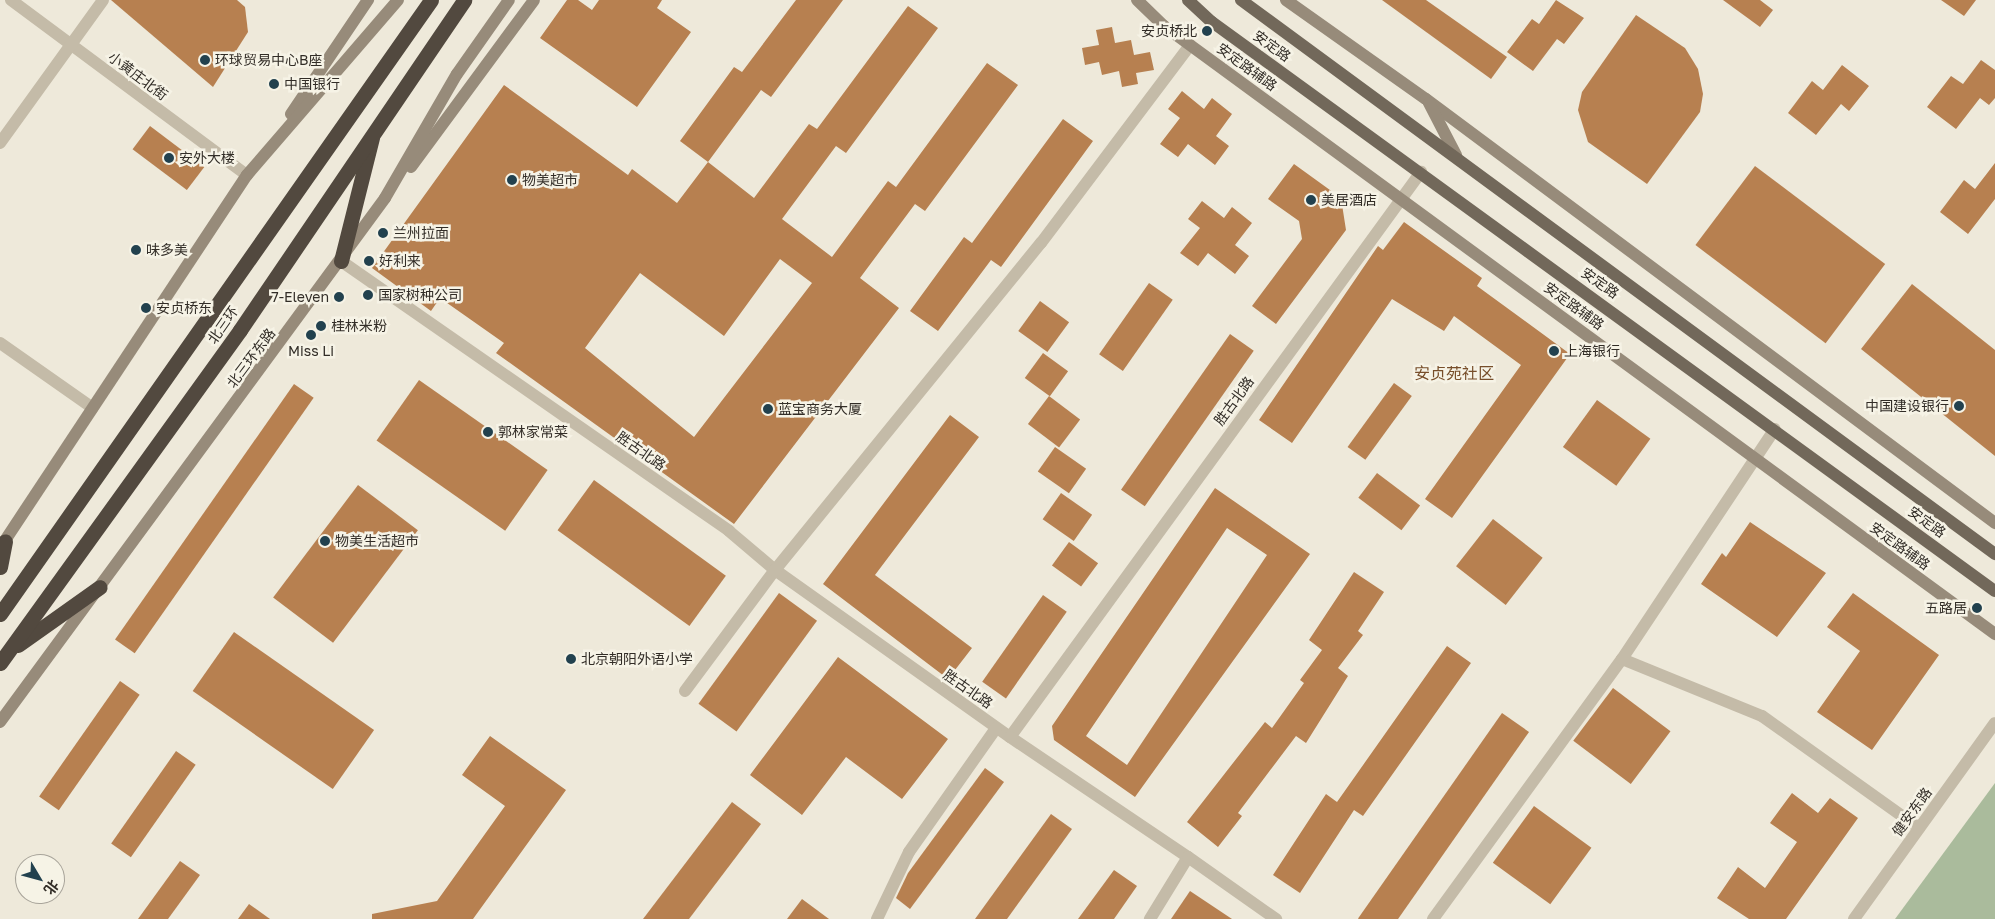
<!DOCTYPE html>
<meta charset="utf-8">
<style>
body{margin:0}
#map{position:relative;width:1995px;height:919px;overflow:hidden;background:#eee9da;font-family:"Golos Text","Noto Sans SC",sans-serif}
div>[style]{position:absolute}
.green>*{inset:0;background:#aabb9c}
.building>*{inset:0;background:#b78050;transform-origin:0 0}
.street>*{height:12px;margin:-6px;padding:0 6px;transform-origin:6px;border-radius:6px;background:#c4bba8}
.secondary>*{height:12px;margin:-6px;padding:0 6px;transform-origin:6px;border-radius:6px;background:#978b7a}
.primary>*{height:12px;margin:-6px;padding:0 6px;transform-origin:6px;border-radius:6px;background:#72685a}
.highway>*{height:15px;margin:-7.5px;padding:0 7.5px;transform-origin:7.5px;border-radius:7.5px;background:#52493f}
.dots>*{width:14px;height:14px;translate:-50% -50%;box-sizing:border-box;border:2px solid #f6f3e6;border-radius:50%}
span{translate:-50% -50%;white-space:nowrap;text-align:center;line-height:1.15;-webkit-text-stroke:5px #f6f3e6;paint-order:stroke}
.poi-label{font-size:14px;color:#322d27}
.right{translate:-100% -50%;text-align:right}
.left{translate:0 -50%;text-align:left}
.street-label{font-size:14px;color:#322d27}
.quarter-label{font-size:16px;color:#774e2a}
.north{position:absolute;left:15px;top:854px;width:50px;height:50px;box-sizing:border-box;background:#f6f3e6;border:1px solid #a8a49a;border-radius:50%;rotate:127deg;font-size:14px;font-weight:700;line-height:20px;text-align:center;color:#322d27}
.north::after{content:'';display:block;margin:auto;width:18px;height:22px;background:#22414e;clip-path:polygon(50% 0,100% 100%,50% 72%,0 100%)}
</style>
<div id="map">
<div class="green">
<div style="clip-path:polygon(1995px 783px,1995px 919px,1895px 919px)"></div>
</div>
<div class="building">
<div style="clip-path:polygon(111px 0,237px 0,245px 7px,248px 32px,213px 87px)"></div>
<div style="clip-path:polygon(567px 0,578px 0,592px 10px,599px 0,662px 0,657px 8px,691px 32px,637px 107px,540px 38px)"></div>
<div style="clip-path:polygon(796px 0,843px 0,771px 97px,761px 90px,708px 162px,680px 141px,734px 67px,742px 72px)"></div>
<div style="clip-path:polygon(1382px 0,1426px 0,1507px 57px,1491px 79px)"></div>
<div style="clip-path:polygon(1556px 0,1584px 18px,1564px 44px,1557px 39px,1533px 71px,1507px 52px,1532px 19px,1539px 24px)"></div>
<div style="clip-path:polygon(1723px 0,1760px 0,1773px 10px,1760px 27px)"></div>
<div style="clip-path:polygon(1941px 0,1976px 0,1964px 16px)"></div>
<div style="clip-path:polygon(evenodd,908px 6px,938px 28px,846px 153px,836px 146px,782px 219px,832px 257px,888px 181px,896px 187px,987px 63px,1018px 85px,925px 211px,915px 204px,860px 278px,899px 308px,734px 524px,496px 353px,504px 343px,440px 298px,431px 311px,372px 268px,504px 85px,628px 175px,632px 169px,677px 203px,708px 162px,754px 198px,809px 124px,817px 129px,908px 6px,780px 259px,812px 283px,694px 437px,585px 348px,640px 273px,724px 336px,780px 259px)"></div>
<div style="clip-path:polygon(1636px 15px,1685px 48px,1698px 69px,1703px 94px,1700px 112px,1647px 184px,1588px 142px,1578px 110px,1582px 92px)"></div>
<div style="clip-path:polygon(1112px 27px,1115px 43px,1131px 40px,1134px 55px,1150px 52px,1154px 70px,1136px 73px,1138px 84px,1122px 87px,1119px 71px,1102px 75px,1099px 62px,1085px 65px,1082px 48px,1099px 45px,1096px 30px)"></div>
<div style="clip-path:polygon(1981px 60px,1995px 70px,1995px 98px,1989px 105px,1980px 98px,1956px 129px,1927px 107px,1951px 76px,1963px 84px)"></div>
<div style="clip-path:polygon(1842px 65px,1869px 86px,1849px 111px,1841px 104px,1816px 135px,1788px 113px,1812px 81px,1823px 90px)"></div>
<div style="clip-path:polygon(1182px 91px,1204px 109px,1212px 98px,1232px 114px,1216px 136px,1229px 146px,1215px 165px,1188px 144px,1178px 157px,1160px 144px,1180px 118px,1168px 109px)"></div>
<div style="clip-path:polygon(1063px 119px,1093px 141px,1001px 267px,991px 260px,938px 331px,910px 311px,964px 237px,972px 243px)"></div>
<div style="left:150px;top:126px;width:68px;height:29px;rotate:37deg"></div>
<div style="clip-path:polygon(1995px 163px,1995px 199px,1968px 234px,1940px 212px,1964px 180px,1975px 189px)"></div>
<div style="clip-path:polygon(1294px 164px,1341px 198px,1346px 230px,1276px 324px,1252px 306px,1302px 239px,1299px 221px,1268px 199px)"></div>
<div style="left:1755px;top:166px;width:163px;height:99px;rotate:37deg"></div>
<div style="clip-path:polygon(1202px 201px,1224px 218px,1232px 207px,1252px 223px,1235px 245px,1249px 256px,1235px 274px,1208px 253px,1198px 266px,1180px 253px,1200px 228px,1188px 219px)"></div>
<div style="clip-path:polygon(1404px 222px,1482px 278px,1477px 286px,1570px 354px,1452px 518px,1425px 499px,1521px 365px,1454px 316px,1444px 331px,1392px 299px,1292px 443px,1259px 420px,1378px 246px,1383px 250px)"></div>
<div style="left:1149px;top:283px;width:29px;height:87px;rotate:35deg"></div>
<div style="clip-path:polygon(1912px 284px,1995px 350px,1995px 456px,1861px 349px)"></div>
<div style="left:1040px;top:301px;width:36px;height:37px;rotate:36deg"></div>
<div style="left:1230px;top:334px;width:29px;height:190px;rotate:35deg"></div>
<div style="left:1043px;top:353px;width:31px;height:31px;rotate:36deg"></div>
<div style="left:419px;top:380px;width:157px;height:74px;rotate:35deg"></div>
<div style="left:1394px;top:383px;width:22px;height:79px;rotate:36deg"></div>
<div style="left:294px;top:384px;width:24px;height:312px;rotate:35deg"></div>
<div style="left:1049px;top:396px;width:39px;height:35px;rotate:37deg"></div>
<div style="left:1597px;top:400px;width:66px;height:58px;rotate:36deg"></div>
<div style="clip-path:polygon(950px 415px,979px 437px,875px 575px,972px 648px,948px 679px,823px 584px)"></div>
<div style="left:1055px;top:447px;width:38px;height:30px;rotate:35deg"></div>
<div style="left:1377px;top:473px;width:54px;height:31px;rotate:37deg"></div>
<div style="left:594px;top:480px;width:163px;height:62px;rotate:36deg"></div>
<div style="left:358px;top:485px;width:75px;height:141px;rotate:37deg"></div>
<div style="clip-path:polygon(evenodd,1215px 488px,1310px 554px,1135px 797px,1054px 740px,1052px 726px,1215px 488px,1227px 528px,1267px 555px,1127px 765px,1086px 736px,1227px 528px)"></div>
<div style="left:1061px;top:493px;width:38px;height:32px;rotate:35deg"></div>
<div style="left:1493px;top:519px;width:63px;height:60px;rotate:38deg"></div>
<div style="clip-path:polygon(1750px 522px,1826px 573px,1777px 637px,1701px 584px,1722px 553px,1726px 557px)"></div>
<div style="left:1069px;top:542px;width:36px;height:29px;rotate:36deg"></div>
<div style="clip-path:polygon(1354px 572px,1384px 592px,1358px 631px,1363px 635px,1338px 668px,1348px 676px,1306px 743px,1296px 736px,1238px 813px,1242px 816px,1218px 847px,1187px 822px,1265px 722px,1272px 728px,1304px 683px,1300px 680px,1322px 650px,1309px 640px)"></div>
<div style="left:779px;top:593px;width:47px;height:137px;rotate:36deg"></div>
<div style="clip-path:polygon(1853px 593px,1939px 655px,1872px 750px,1817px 712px,1860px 651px,1827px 627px)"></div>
<div style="left:1043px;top:595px;width:29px;height:106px;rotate:35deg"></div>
<div style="left:234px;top:632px;width:171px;height:72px;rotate:35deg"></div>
<div style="clip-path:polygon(1447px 646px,1471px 663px,1363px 816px,1354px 810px,1300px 893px,1273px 875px,1326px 794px,1337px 802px)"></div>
<div style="clip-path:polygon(838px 657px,948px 739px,902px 799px,846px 757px,802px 815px,750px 775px)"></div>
<div style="left:120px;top:681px;width:24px;height:141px;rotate:35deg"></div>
<div style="left:1613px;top:688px;width:72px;height:66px;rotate:37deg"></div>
<div style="left:1502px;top:713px;width:33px;height:251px;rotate:35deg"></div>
<div style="clip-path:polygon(490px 736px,566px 790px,473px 919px,372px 919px,372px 914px,437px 901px,505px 806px,462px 775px)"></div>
<div style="left:176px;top:751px;width:24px;height:113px;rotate:35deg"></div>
<div style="clip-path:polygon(985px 768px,1004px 782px,910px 909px,896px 898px,908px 873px)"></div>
<div style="clip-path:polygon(1792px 793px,1818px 813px,1830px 798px,1858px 818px,1786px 919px,1749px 919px,1717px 898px,1738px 867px,1765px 888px,1797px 842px,1770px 823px)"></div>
<div style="clip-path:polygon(732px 802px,761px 824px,689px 919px,643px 919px)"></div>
<div style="left:1534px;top:806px;width:71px;height:70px;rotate:36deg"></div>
<div style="clip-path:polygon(1051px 814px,1072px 829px,1007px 919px,975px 919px)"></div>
<div style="clip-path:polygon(180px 861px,200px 875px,168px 919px,138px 919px)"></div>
<div style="clip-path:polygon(1114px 870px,1137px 886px,1114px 919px,1078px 919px)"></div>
<div style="clip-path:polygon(1190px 891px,1232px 919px,1171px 919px)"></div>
<div style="clip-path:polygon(802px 899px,829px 919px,787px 919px)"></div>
<div style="clip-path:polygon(249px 904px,270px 919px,238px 919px)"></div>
</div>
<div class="street">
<div style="left:11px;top:0;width:294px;rotate:36.6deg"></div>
<div style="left:0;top:143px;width:176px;rotate:-54.2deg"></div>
<div style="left:341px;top:261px;width:473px;rotate:34.8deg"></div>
<div style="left:729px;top:531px;width:60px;rotate:40.3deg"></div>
<div style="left:775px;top:570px;width:288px;rotate:35.4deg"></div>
<div style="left:1010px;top:737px;width:699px;rotate:-53.97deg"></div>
<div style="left:0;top:343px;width:113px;rotate:35deg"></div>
<div style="left:1622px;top:659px;width:151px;rotate:22.2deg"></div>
<div style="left:1762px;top:716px;width:193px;rotate:35.5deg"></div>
<div style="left:685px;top:691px;width:151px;rotate:-53.4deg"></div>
<div style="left:775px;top:570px;width:422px;rotate:-50.9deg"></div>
<div style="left:1041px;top:243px;width:248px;rotate:-53deg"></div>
<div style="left:1010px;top:737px;width:215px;rotate:34deg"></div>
<div style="left:1188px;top:857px;width:73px;rotate:121.5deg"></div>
<div style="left:1188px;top:857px;width:108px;rotate:35.2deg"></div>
<div style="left:877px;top:919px;width:74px;rotate:-64.5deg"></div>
<div style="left:909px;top:852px;width:151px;rotate:-54.9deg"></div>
<div style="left:1433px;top:919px;width:321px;rotate:-54deg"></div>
<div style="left:1622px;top:659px;width:276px;rotate:-56.4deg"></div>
<div style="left:1854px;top:919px;width:241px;rotate:-54.3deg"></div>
</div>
<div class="secondary">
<div style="left:1137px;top:0;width:37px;rotate:44deg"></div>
<div style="left:1164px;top:26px;width:1030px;rotate:36.19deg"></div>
<div style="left:1286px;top:0;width:171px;rotate:35.3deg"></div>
<div style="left:1426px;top:99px;width:710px;rotate:36.69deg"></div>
<div style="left:1429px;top:103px;width:59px;rotate:62.6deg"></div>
<div style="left:291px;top:114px;width:138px;rotate:-56deg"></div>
<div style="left:411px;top:167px;width:207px;rotate:-53.6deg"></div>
<div style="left:0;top:548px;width:447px;rotate:-56.5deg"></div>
<div style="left:247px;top:175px;width:231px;rotate:-49.2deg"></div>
<div style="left:0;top:722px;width:650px;rotate:-53.69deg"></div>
<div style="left:385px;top:198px;width:143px;rotate:-59.9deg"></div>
<div style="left:457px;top:74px;width:90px;rotate:-54.9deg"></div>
</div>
<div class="primary">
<div style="left:1188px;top:0;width:33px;rotate:43deg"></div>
<div style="left:1212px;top:22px;width:968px;rotate:36.01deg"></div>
<div style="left:1241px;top:0;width:936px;rotate:36.31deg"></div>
</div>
<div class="highway">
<div style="left:341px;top:261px;width:127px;rotate:-75.9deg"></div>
<div style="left:0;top:567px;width:26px;rotate:-79deg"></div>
<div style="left:0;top:614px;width:750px;rotate:-54.93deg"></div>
<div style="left:18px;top:645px;width:100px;rotate:-35.3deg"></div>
<div style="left:0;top:663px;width:410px;rotate:-54.2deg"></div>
<div style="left:240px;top:330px;width:399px;rotate:-55.8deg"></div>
</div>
<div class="dots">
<div style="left:1207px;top:31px;background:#22414e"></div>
<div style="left:205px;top:60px;background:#22414e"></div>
<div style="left:274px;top:84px;background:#22414e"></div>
<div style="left:169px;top:158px;background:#22414e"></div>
<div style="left:512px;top:180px;background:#22414e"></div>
<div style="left:1311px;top:200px;background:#22414e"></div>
<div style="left:383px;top:233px;background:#22414e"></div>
<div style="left:136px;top:250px;background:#22414e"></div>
<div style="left:369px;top:261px;background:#22414e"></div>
<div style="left:368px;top:295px;background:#22414e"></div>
<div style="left:339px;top:297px;background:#22414e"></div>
<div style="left:146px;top:308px;background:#22414e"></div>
<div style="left:321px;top:326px;background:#22414e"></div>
<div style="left:311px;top:335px;background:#22414e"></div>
<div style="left:1554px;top:351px;background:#22414e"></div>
<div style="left:1959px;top:406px;background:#22414e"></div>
<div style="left:768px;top:409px;background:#22414e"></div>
<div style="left:488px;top:432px;background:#22414e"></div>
<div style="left:325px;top:541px;background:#22414e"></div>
<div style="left:1977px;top:608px;background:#22414e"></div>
<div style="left:571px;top:659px;background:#22414e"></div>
</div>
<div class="poi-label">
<span class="right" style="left:1197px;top:31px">安贞桥北</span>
<span class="left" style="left:215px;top:60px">环球贸易中心B座</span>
<span class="left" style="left:284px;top:84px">中国银行</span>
<span class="left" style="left:179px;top:158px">安外大楼</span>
<span class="left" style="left:522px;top:180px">物美超市</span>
<span class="left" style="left:1321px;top:200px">美居酒店</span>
<span class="left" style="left:393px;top:233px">兰州拉面</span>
<span class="left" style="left:146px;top:250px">味多美</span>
<span class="left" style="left:379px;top:261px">好利来</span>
<span class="left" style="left:378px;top:295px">国家树种公司</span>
<span class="right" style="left:329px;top:297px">7-Eleven</span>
<span class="left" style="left:156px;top:308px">安贞桥东</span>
<span class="left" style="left:331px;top:326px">桂林米粉</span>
<span style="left:311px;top:351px">Miss Li</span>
<span class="left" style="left:1564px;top:351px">上海银行</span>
<span class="right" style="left:1949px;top:406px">中国建设银行</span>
<span class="left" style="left:778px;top:409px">蓝宝商务大厦</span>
<span class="left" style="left:498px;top:432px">郭林家常菜</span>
<span class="left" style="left:335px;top:541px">物美生活超市</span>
<span class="right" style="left:1967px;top:608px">五路居</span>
<span class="left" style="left:581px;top:659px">北京朝阳外语小学</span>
</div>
<div class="street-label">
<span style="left:1272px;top:46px;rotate:36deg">安定路</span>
<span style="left:1247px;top:67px;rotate:36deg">安定路辅路</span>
<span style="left:138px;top:76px;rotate:37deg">小黄庄北街</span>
<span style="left:1600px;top:283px;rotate:35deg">安定路</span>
<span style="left:1574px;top:306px;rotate:36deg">安定路辅路</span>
<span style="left:223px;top:325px;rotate:-55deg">北三环</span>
<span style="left:251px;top:358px;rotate:-53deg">北三环东路</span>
<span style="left:1234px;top:401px;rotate:-54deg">胜古北路</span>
<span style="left:641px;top:451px;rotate:35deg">胜古北路</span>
<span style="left:1927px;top:522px;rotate:36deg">安定路</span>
<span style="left:1900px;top:546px;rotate:36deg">安定路辅路</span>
<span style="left:968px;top:689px;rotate:35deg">胜古北路</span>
<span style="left:1912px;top:812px;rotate:-54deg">健安东路</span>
</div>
<div class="quarter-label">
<span style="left:1454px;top:373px">安贞苑社区</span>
</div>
<div class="north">北</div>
</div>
